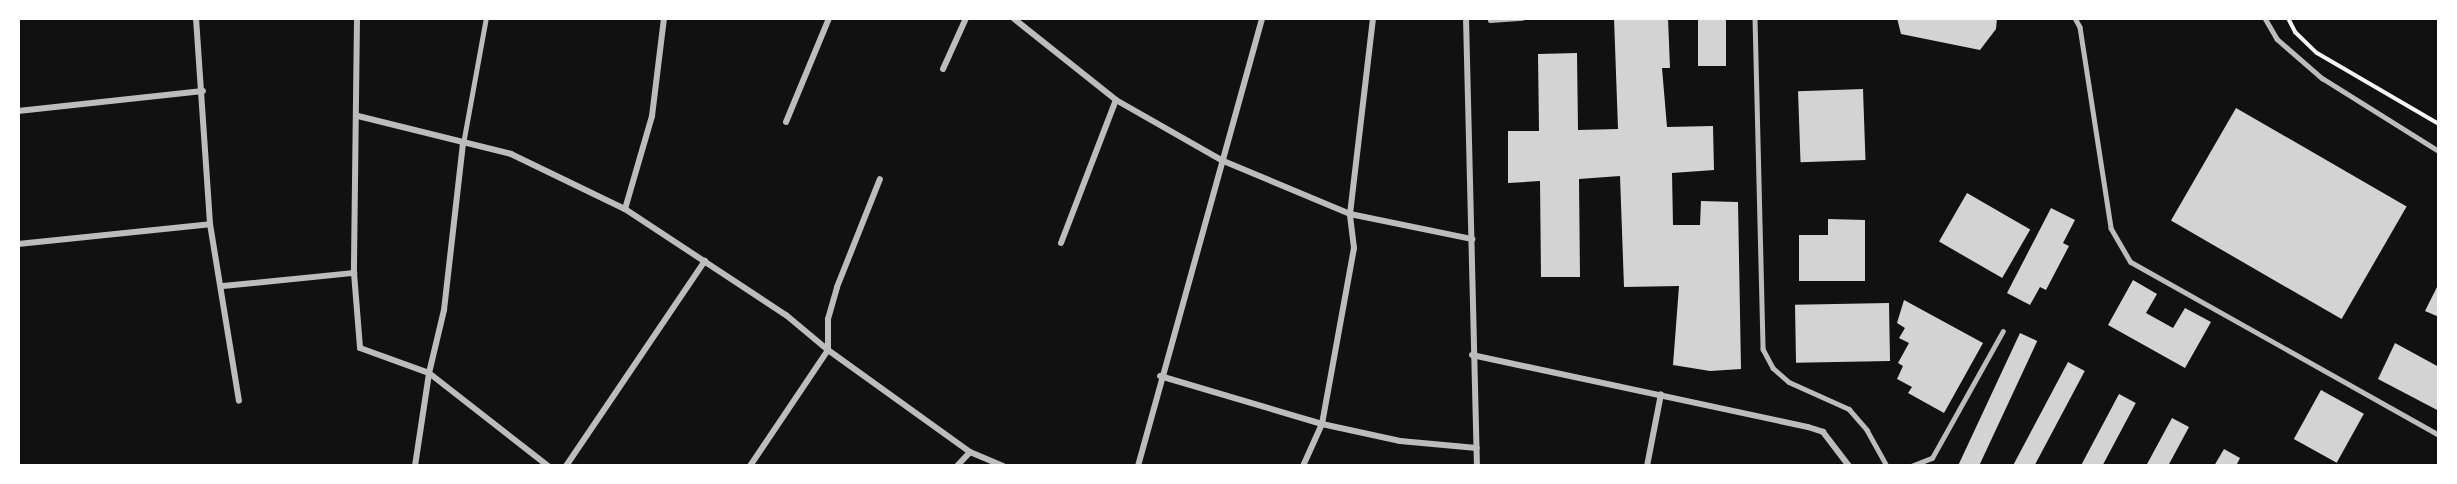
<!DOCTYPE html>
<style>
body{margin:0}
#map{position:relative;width:2457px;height:484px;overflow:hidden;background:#111;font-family:"Nunito Sans",sans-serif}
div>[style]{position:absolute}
.building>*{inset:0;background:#d3d3d3;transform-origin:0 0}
.path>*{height:4px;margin:-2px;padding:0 2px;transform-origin:2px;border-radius:2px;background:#f5f5f5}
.service>*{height:4.5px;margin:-2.25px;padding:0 2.25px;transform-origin:2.25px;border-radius:2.25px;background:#bcbcbc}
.minor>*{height:6px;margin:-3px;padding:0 3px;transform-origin:3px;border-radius:3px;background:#bcbcbc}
span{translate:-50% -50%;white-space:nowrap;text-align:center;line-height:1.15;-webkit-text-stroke:5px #fff;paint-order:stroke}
.frame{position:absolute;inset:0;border:20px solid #fff;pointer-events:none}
</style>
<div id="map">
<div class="building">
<div style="clip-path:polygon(1614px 18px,1668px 18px,1670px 68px,1662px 68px,1667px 127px,1713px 126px,1714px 170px,1672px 173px,1673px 225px,1700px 225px,1701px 201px,1738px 202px,1741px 369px,1710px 371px,1673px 365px,1679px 286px,1624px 287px,1620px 176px,1579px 179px,1580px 277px,1541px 277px,1540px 181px,1508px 183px,1508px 131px,1539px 131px,1538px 54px,1577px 53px,1578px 130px,1618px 129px)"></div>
<div style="left:1698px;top:18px;width:28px;height:48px"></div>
<div style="clip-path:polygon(1897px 18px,1997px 18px,1996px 29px,1980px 50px,1901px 34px)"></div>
<div style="left:1863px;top:89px;width:71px;height:65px;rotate:88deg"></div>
<div style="left:2236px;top:108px;width:197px;height:130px;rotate:30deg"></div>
<div style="left:1967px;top:193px;width:73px;height:56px;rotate:30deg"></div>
<div style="clip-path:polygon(2051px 208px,2075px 220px,2063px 243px,2069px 246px,2046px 290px,2040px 287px,2030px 305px,2007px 293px)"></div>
<div style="clip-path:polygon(1828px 219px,1865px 220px,1865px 281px,1799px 281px,1799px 235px,1828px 235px)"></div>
<div style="clip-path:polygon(2133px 280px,2157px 294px,2146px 313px,2173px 328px,2185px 308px,2211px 322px,2185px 368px,2108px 325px)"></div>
<div style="clip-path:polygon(2439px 283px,2439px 317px,2425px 311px)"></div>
<div style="clip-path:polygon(1904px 300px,1983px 343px,1944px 413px,1908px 393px,1912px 387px,1897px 379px,1903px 366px,1898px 363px,1909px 343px,1899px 338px,1905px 328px,1897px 323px)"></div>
<div style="left:1889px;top:303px;width:58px;height:94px;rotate:89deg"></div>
<div style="left:2020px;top:333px;width:19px;height:151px;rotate:25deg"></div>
<div style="clip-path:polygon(2395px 343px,2439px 367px,2439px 411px,2378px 379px)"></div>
<div style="left:2068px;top:362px;width:19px;height:118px;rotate:28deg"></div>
<div style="left:2321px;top:390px;width:49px;height:56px;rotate:29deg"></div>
<div style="left:2119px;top:394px;width:19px;height:81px;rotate:28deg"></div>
<div style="clip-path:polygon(2172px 418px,2189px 427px,2168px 466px,2146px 466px)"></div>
<div style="clip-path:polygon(2224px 449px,2240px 458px,2236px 466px,2214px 466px)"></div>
</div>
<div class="path">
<div style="left:2288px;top:18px;width:16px;rotate:63deg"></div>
<div style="left:2295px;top:32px;width:30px;rotate:44deg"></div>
<div style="left:2317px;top:53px;width:141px;rotate:30.2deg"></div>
</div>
<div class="service">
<div style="left:1755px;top:18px;width:331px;rotate:88.6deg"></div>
<div style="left:1763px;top:349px;width:21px;rotate:62deg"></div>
<div style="left:1773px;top:368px;width:21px;rotate:41deg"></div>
<div style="left:1789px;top:382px;width:66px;rotate:24.2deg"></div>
<div style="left:1849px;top:409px;width:28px;rotate:49deg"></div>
<div style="left:1867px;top:430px;width:41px;rotate:60.9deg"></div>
<div style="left:2075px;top:18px;width:10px;rotate:61deg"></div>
<div style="left:2080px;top:27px;width:203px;rotate:81.2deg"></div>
<div style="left:2111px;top:228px;width:39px;rotate:60deg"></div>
<div style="left:2131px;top:262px;width:353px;rotate:29.3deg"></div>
<div style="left:2265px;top:18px;width:24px;rotate:60deg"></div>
<div style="left:2277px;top:39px;width:60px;rotate:40.9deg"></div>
<div style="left:2322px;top:78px;width:138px;rotate:32deg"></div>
<div style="left:1490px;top:20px;width:32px;rotate:-4deg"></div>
<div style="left:463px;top:144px;width:128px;rotate:-79.7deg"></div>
<div style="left:1911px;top:466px;width:22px;rotate:-21deg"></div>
<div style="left:1932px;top:458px;width:145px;rotate:-60.8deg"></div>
</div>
<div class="minor">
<div style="left:196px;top:18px;width:206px;rotate:86.1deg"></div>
<div style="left:210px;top:224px;width:179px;rotate:80.7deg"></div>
<div style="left:357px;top:18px;width:255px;rotate:90.7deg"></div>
<div style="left:354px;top:273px;width:75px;rotate:85.4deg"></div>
<div style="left:360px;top:348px;width:73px;rotate:19.9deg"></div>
<div style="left:429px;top:373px;width:151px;rotate:38deg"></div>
<div style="left:1013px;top:18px;width:132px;rotate:38.5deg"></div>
<div style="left:1116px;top:100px;width:121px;rotate:29.7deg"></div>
<div style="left:1221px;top:160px;width:140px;rotate:22.7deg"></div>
<div style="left:1350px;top:214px;width:125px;rotate:11.6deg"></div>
<div style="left:1466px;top:18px;width:448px;rotate:88.6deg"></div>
<div style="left:943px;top:69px;width:56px;rotate:-65.7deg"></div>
<div style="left:18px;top:111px;width:186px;rotate:-6.2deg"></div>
<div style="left:358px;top:116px;width:158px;rotate:13.9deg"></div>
<div style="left:511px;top:154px;width:127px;rotate:25.8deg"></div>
<div style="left:625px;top:209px;width:193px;rotate:33.4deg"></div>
<div style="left:786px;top:315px;width:55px;rotate:39.8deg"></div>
<div style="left:828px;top:350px;width:175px;rotate:35.7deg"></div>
<div style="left:970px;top:452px;width:36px;rotate:23deg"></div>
<div style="left:786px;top:122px;width:113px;rotate:-67.5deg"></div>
<div style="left:625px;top:209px;width:97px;rotate:-73.8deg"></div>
<div style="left:652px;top:116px;width:99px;rotate:-83deg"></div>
<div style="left:1061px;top:243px;width:153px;rotate:-69deg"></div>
<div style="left:18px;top:244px;width:193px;rotate:-5.9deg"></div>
<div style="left:223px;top:286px;width:132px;rotate:-5.7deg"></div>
<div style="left:1472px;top:355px;width:344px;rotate:12.1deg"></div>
<div style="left:1808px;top:427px;width:16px;rotate:18deg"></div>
<div style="left:1823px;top:432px;width:43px;rotate:52.6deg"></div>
<div style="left:1160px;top:376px;width:169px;rotate:16.5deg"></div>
<div style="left:1322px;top:424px;width:80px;rotate:12.3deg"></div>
<div style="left:1400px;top:441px;width:77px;rotate:5.2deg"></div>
<div style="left:415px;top:466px;width:94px;rotate:-81.4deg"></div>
<div style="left:429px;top:373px;width:65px;rotate:-76.6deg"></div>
<div style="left:444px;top:310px;width:167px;rotate:-83.5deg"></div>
<div style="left:566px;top:466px;width:248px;rotate:-55.9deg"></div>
<div style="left:750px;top:466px;width:140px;rotate:-56.1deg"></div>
<div style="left:828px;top:350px;width:31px;rotate:-90deg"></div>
<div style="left:828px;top:319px;width:33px;rotate:-74deg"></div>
<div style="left:837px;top:287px;width:116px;rotate:-68.3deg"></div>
<div style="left:957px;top:466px;width:19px;rotate:-47deg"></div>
<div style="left:1138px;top:466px;width:465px;rotate:-74.5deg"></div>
<div style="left:1303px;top:466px;width:46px;rotate:-65.7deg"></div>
<div style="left:1322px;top:424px;width:179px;rotate:-79.7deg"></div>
<div style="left:1354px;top:248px;width:34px;rotate:-97deg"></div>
<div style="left:1350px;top:214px;width:197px;rotate:-83.3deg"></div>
<div style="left:1647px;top:466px;width:73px;rotate:-79deg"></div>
</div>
<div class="frame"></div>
</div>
